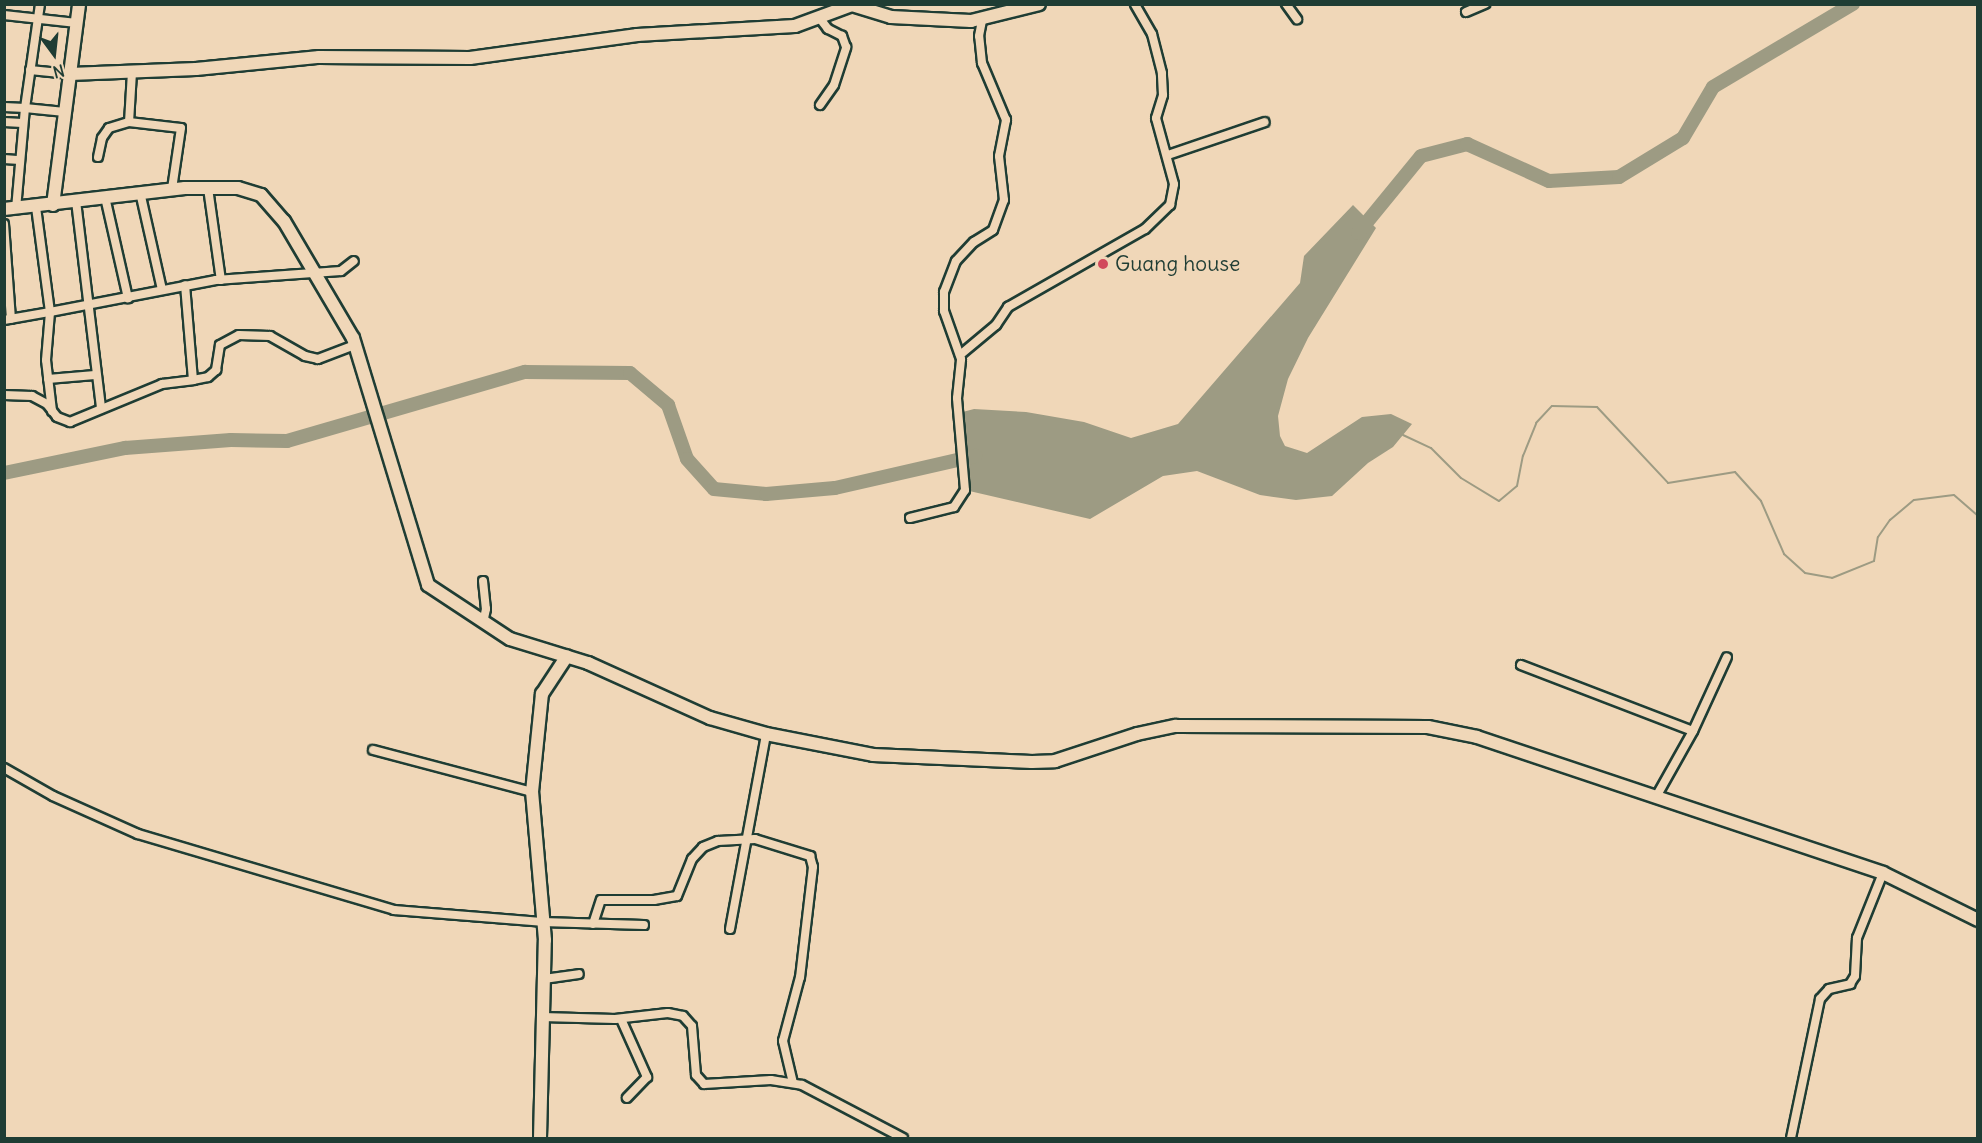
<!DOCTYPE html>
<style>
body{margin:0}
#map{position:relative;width:1982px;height:1143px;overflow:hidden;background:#f0d7b8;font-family:Delius,sans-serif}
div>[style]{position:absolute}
.water>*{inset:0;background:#9d9b83}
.stream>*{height:2px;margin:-1px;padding:0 1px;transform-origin:1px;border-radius:1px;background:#9d9b83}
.river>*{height:14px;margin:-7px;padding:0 7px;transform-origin:7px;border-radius:7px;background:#9d9b83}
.roads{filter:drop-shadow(2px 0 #1f3d34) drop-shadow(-2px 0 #1f3d34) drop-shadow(0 2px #1f3d34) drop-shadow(0 -2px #1f3d34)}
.street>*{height:8px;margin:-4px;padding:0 4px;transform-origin:4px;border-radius:4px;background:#f0d7b8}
.secondary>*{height:12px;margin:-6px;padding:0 6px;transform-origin:6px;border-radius:6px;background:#f0d7b8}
.dots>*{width:16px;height:16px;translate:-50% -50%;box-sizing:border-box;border:3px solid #f0d7b8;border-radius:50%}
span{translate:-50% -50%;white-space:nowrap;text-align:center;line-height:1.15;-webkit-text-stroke:4.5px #f0d7b8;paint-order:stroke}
.poi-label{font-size:21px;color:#1f3d34}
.left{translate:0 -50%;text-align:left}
.frame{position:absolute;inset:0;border:6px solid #1f3d34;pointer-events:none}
.north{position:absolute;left:24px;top:24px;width:60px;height:60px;-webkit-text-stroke:4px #f0d7b8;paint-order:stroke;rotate:165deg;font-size:16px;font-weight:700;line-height:24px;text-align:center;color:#1f3d34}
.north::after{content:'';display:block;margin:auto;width:21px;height:27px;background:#1f3d34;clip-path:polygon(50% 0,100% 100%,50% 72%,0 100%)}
</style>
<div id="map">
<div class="water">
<div style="clip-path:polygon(1353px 205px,1376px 228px,1308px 338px,1288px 379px,1278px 416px,1280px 436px,1285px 446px,1307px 453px,1362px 417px,1391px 414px,1412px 424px,1393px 447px,1368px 463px,1332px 496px,1296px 500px,1260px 495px,1197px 471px,1163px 476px,1090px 519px,965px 490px,959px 413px,974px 409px,1026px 412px,1084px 422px,1131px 438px,1178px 424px,1300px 283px,1304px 256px)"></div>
</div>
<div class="stream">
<div style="left:1403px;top:435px;width:31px;rotate:25deg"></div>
<div style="left:1431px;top:448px;width:42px;rotate:45deg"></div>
<div style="left:1461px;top:478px;width:44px;rotate:31.2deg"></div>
<div style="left:1499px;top:501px;width:23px;rotate:-40deg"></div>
<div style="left:1517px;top:486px;width:31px;rotate:-79deg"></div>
<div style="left:1523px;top:456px;width:35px;rotate:-68deg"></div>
<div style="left:1536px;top:423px;width:23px;rotate:-47deg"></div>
<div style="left:1552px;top:406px;width:45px;rotate:1.3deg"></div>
<div style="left:1597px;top:407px;width:104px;rotate:46.9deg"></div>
<div style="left:1668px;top:483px;width:68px;rotate:-9.3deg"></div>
<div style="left:1735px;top:472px;width:39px;rotate:48deg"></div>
<div style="left:1761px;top:501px;width:58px;rotate:66.5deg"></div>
<div style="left:1784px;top:554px;width:28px;rotate:42deg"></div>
<div style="left:1805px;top:573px;width:27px;rotate:10deg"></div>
<div style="left:1832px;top:578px;width:45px;rotate:-22deg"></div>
<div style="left:1874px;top:561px;width:24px;rotate:-81deg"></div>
<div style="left:1878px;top:537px;width:21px;rotate:-55deg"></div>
<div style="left:1890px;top:520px;width:31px;rotate:-40deg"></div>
<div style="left:1914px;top:500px;width:40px;rotate:-7.1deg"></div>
<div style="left:1954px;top:495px;width:32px;rotate:41deg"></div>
</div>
<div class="river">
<div style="left:1358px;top:233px;width:99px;rotate:-50.7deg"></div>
<div style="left:1421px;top:156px;width:48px;rotate:-14.6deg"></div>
<div style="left:1467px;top:144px;width:90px;rotate:24.3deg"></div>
<div style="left:1549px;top:181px;width:70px;rotate:-3.3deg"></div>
<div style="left:1619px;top:177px;width:75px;rotate:-31.4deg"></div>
<div style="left:1683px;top:138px;width:59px;rotate:-59.5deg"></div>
<div style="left:1713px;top:87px;width:163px;rotate:-30.7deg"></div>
<div style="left:4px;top:473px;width:124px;rotate:-11.7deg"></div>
<div style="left:125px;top:448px;width:106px;rotate:-4.3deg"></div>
<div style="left:231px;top:440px;width:56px;rotate:1deg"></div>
<div style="left:287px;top:441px;width:248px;rotate:-16.2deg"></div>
<div style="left:525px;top:372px;width:105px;rotate:0.5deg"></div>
<div style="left:630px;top:373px;width:50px;rotate:40.1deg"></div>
<div style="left:668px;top:405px;width:57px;rotate:70.6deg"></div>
<div style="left:687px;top:459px;width:40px;rotate:48deg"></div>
<div style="left:714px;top:489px;width:52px;rotate:5.5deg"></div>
<div style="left:766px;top:494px;width:69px;rotate:-5deg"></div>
<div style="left:835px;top:488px;width:144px;rotate:-12.9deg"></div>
</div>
<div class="roads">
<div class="street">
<div style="left:40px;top:4px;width:105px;rotate:98.2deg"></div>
<div style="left:25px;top:108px;width:40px;rotate:5.7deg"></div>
<div style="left:1286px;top:4px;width:19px;rotate:54deg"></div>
<div style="left:1466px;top:12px;width:21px;rotate:-23deg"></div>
<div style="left:4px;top:15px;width:73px;rotate:6.3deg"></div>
<div style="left:30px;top:70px;width:40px;rotate:5.7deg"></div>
<div style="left:132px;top:72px;width:50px;rotate:93.4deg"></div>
<div style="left:129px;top:122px;width:52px;rotate:6.6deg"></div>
<div style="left:181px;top:128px;width:62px;rotate:98.4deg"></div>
<div style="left:820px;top:105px;width:24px;rotate:-55deg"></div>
<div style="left:834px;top:85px;width:40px;rotate:-72deg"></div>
<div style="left:846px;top:47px;width:12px;rotate:-110deg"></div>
<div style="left:842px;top:36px;width:16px;rotate:-153deg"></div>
<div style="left:828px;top:29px;width:11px;rotate:-128deg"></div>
<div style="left:4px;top:107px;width:21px;rotate:3deg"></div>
<div style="left:25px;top:108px;width:100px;rotate:95.1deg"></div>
<div style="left:4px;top:122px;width:18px;rotate:3deg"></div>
<div style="left:1168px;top:155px;width:102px;rotate:-18.8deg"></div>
<div style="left:98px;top:157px;width:19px;rotate:-78deg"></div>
<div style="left:102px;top:138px;width:12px;rotate:-55deg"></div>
<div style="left:109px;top:128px;width:21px;rotate:-17deg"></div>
<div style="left:4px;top:159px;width:16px;rotate:4deg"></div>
<div style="left:208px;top:188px;width:93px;rotate:82deg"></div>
<div style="left:140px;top:192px;width:100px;rotate:77.3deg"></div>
<div style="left:105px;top:197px;width:104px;rotate:77.2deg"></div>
<div style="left:76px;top:201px;width:209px;rotate:83.1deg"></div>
<div style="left:4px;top:224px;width:95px;rotate:85.8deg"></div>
<div style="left:4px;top:320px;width:47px;rotate:-9.9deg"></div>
<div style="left:50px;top:312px;width:106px;rotate:-97.6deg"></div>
<div style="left:960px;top:355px;width:47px;rotate:-39.8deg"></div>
<div style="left:996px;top:325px;width:22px;rotate:-56deg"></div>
<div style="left:1008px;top:307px;width:158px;rotate:-29.7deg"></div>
<div style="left:1145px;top:229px;width:35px;rotate:-44deg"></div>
<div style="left:1170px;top:205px;width:21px;rotate:-79deg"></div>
<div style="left:1174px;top:184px;width:68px;rotate:-105.3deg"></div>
<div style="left:1156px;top:118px;width:24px;rotate:-73deg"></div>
<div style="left:1163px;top:95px;width:22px;rotate:-93deg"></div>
<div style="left:1162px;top:73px;width:40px;rotate:-104.4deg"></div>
<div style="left:1152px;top:34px;width:34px;rotate:-120deg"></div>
<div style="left:48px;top:379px;width:47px;rotate:-4.9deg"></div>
<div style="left:193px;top:380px;width:15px;rotate:-11deg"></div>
<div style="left:208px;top:377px;width:11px;rotate:-41deg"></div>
<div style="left:216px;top:370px;width:25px;rotate:-81deg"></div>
<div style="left:220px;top:345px;width:21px;rotate:-28deg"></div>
<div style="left:239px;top:335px;width:31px;rotate:2deg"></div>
<div style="left:270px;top:336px;width:40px;rotate:29.7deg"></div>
<div style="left:305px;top:356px;width:13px;rotate:13deg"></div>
<div style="left:318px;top:359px;width:40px;rotate:-21deg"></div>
<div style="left:4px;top:395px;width:28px;rotate:2deg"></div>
<div style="left:32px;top:396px;width:17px;rotate:28deg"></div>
<div style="left:47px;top:404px;width:16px;rotate:52deg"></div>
<div style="left:57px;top:417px;width:14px;rotate:21deg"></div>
<div style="left:70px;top:422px;width:100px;rotate:-22.4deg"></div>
<div style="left:162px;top:384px;width:31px;rotate:-7deg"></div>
<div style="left:193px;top:380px;width:95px;rotate:-94.8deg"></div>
<div style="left:52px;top:411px;width:51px;rotate:-96.7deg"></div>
<div style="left:46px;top:360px;width:48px;rotate:-85.2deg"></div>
<div style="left:50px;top:312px;width:169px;rotate:-10.9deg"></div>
<div style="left:216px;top:280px;width:125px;rotate:-4.1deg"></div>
<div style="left:341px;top:271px;width:16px;rotate:-38deg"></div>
<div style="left:910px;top:518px;width:45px;rotate:-14deg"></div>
<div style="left:954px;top:507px;width:20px;rotate:-57deg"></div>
<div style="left:965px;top:490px;width:92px;rotate:-95deg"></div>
<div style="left:957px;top:398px;width:39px;rotate:-84deg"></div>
<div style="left:961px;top:359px;width:51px;rotate:-109.5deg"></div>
<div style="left:944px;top:311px;width:19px;rotate:-90deg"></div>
<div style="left:944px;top:292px;width:33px;rotate:-69deg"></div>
<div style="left:956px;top:261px;width:26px;rotate:-47deg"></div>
<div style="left:974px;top:242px;width:22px;rotate:-32deg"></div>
<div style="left:993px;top:230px;width:32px;rotate:-70deg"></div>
<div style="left:1004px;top:200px;width:44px;rotate:-96.5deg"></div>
<div style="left:999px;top:156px;width:37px;rotate:-79deg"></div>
<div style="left:1006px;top:120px;width:62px;rotate:-112.8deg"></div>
<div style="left:982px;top:63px;width:27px;rotate:-96deg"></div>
<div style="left:979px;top:36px;width:15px;rotate:-79deg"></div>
<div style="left:483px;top:581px;width:28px;rotate:84deg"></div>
<div style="left:486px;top:609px;width:14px;rotate:102deg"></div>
<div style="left:1521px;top:665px;width:184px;rotate:21deg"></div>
<div style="left:373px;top:750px;width:164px;rotate:14.8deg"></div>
<div style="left:4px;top:768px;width:56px;rotate:29.7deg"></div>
<div style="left:53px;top:796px;width:93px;rotate:24.1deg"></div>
<div style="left:138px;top:834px;width:267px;rotate:16.5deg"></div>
<div style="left:394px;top:910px;width:148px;rotate:4.6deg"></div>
<div style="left:542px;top:922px;width:102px;rotate:1.7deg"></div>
<div style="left:1656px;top:797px;width:76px;rotate:-60.7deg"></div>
<div style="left:1693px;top:731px;width:81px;rotate:-65.3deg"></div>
<div style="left:593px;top:924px;width:25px;rotate:-72deg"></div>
<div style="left:601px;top:900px;width:53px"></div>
<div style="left:654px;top:900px;width:23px;rotate:-10deg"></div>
<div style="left:677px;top:896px;width:40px;rotate:-68deg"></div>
<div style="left:692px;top:859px;width:16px;rotate:-47deg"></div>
<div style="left:703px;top:847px;width:16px;rotate:-22deg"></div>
<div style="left:718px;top:841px;width:37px;rotate:-3deg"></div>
<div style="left:755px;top:839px;width:58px;rotate:17.2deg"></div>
<div style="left:810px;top:856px;width:11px;rotate:75deg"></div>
<div style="left:813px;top:867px;width:111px;rotate:96.7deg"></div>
<div style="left:800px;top:977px;width:66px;rotate:104.9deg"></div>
<div style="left:783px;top:1041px;width:43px;rotate:76.6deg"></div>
<div style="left:730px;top:929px;width:198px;rotate:-79.5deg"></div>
<div style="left:544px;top:979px;width:35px;rotate:-8deg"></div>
<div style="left:542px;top:1017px;width:73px;rotate:1.6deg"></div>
<div style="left:615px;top:1019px;width:53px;rotate:-6.5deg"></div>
<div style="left:668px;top:1013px;width:15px;rotate:11deg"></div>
<div style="left:683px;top:1016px;width:13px;rotate:48deg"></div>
<div style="left:692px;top:1026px;width:49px;rotate:85.3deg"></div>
<div style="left:696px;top:1075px;width:12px;rotate:48deg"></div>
<div style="left:704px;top:1084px;width:67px;rotate:-3.4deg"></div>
<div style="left:771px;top:1080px;width:31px;rotate:9deg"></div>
<div style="left:802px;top:1085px;width:114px;rotate:27.7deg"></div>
<div style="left:621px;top:1019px;width:64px;rotate:65.9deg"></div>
<div style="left:647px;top:1077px;width:29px;rotate:134deg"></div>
<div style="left:1791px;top:1138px;width:142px;rotate:-78.2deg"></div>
<div style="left:1820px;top:999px;width:13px;rotate:-48deg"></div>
<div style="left:1829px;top:989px;width:22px;rotate:-13deg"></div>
<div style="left:1850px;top:984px;width:9px;rotate:-58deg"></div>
<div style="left:1855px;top:976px;width:38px;rotate:-87deg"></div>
<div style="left:1857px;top:938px;width:70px;rotate:-68.2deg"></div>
</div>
<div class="secondary">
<div style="left:70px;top:74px;width:126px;rotate:-2.3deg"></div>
<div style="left:196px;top:69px;width:124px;rotate:-5.6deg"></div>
<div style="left:319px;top:57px;width:151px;rotate:0.4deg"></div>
<div style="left:470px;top:58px;width:169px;rotate:-7.8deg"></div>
<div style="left:637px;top:35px;width:158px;rotate:-3.3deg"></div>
<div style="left:795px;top:26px;width:61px;rotate:-20.2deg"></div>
<div style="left:852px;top:5px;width:41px;rotate:17.1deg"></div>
<div style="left:891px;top:17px;width:80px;rotate:2.9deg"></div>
<div style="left:971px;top:21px;width:70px;rotate:-14deg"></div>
<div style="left:53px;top:205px;width:203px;rotate:-82.6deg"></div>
<div style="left:4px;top:209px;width:182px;rotate:-6.6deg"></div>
<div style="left:185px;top:188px;width:53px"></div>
<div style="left:238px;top:188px;width:24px;rotate:17deg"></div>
<div style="left:261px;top:195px;width:35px;rotate:49deg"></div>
<div style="left:284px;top:221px;width:136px;rotate:59.5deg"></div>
<div style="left:353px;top:338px;width:258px;rotate:73.1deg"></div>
<div style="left:428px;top:585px;width:98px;rotate:33.4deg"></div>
<div style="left:510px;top:639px;width:82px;rotate:17.1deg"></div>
<div style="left:588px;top:663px;width:134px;rotate:24.3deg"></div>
<div style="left:710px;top:718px;width:58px;rotate:15.9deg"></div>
<div style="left:766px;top:734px;width:109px;rotate:11.1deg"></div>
<div style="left:873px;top:755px;width:159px;rotate:2.5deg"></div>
<div style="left:1032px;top:762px;width:23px;rotate:-2deg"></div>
<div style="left:1055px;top:761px;width:86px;rotate:-18.2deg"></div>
<div style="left:1137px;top:734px;width:40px;rotate:-12deg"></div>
<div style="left:1176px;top:726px;width:252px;rotate:0.2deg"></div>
<div style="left:1428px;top:727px;width:50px;rotate:11.5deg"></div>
<div style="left:1477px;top:737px;width:428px;rotate:18.5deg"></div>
<div style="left:1883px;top:873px;width:106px;rotate:26.3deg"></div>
<div style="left:540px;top:1138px;width:198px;rotate:-88.6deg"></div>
<div style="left:545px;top:940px;width:149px;rotate:-95deg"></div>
<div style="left:532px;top:792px;width:99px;rotate:-84.2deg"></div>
<div style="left:542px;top:694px;width:45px;rotate:-56.7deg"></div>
</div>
</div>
<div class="dots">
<div style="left:1103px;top:264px;background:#d1495b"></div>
</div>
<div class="poi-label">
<span class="left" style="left:1115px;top:264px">Guang house</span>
</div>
<div class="frame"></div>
<div class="north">N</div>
</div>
